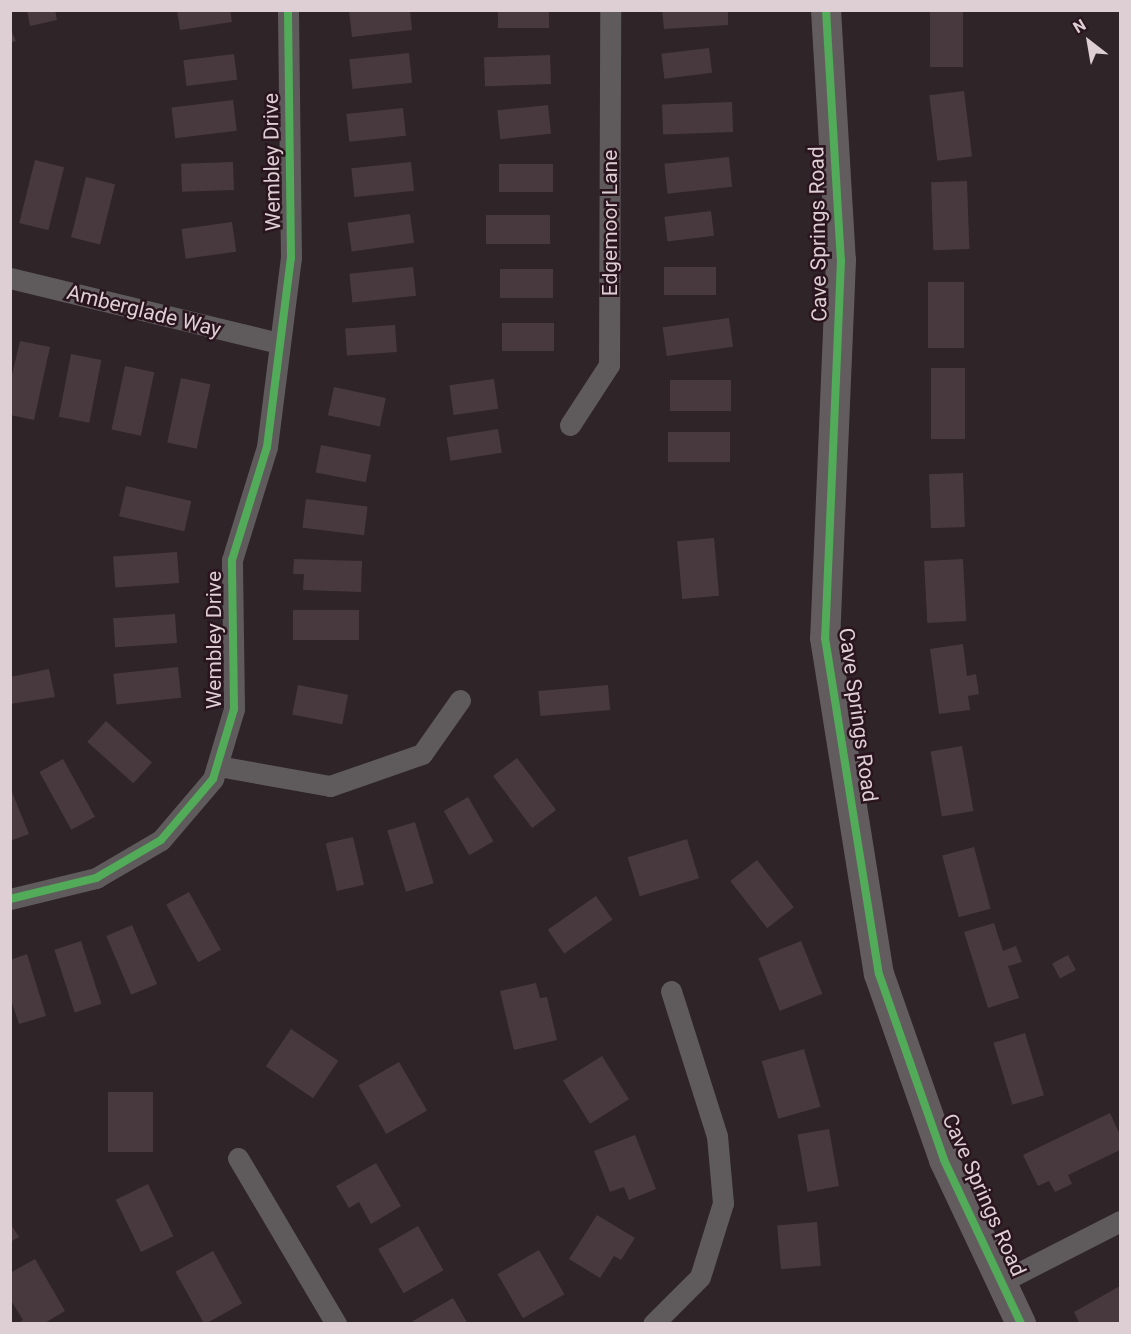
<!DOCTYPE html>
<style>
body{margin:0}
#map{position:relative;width:1131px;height:1334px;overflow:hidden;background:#2f2428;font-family:Roboto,sans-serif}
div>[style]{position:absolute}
.building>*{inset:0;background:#48393f;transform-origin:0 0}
.street>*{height:21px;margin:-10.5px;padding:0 10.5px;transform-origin:10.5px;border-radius:10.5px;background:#5f5a5c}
.secondary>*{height:30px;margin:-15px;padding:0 15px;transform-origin:15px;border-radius:15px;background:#635c5f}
.cycleway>*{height:8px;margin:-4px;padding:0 4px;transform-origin:4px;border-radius:4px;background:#51ab58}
span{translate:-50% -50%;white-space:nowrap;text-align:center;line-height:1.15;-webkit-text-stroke:5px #2a151e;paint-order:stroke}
.street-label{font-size:21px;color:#ddcfd3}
.frame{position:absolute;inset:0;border:12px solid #ddcfd3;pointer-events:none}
.north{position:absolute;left:1059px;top:12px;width:60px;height:60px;-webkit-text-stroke:4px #2a151e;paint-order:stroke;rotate:329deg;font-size:16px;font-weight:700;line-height:24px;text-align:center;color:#ddcfd3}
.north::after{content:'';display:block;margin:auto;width:21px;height:27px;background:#ddcfd3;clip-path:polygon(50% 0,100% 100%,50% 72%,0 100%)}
</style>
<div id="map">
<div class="building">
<div style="clip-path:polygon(27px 10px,55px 10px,57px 20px,30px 26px)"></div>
<div style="clip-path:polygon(177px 10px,230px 10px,232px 22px,180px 30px)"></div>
<div style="clip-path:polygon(349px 10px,410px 10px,412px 30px,352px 37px)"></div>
<div style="left:498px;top:10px;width:51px;height:18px"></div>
<div style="clip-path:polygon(662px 10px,728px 10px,728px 25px,664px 29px)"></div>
<div style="left:930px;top:10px;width:33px;height:57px"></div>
<div style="clip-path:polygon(10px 28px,16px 41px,10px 43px)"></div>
<div style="left:709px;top:48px;width:25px;height:48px;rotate:83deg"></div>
<div style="left:409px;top:53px;width:30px;height:60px;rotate:84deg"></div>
<div style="left:234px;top:54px;width:26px;height:51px;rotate:83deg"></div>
<div style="left:550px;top:55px;width:29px;height:66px;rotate:88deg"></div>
<div style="left:964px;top:91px;width:66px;height:35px;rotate:83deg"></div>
<div style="left:233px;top:100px;width:31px;height:62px;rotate:83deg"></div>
<div style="left:732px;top:102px;width:30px;height:70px;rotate:88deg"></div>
<div style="left:548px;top:105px;width:29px;height:51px;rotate:84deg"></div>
<div style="left:403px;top:108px;width:28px;height:57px;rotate:84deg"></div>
<div style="left:729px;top:157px;width:30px;height:65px;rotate:84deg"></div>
<div style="left:35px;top:160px;width:30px;height:65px;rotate:14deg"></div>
<div style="left:233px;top:162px;width:28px;height:52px;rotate:88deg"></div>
<div style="left:411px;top:162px;width:29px;height:60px;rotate:84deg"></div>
<div style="left:499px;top:164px;width:54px;height:28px"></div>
<div style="left:86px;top:177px;width:30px;height:62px;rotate:14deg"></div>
<div style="left:967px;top:181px;width:68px;height:36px;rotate:88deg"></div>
<div style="left:711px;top:211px;width:25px;height:47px;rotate:83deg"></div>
<div style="left:410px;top:214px;width:29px;height:63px;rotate:82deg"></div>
<div style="left:550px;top:215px;width:29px;height:64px;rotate:90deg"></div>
<div style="left:232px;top:222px;width:30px;height:51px;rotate:82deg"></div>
<div style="left:413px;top:267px;width:29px;height:64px;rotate:84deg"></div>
<div style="left:664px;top:267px;width:52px;height:28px"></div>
<div style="left:553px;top:269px;width:29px;height:53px;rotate:90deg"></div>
<div style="left:928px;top:282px;width:36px;height:66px"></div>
<div style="left:729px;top:318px;width:29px;height:67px;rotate:82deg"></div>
<div style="left:554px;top:323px;width:28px;height:52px;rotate:90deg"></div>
<div style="left:395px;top:325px;width:27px;height:50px;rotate:86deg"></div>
<div style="clip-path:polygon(20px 341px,50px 347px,34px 420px,10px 415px,10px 383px)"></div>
<div style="left:71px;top:354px;width:31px;height:64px;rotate:11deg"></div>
<div style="left:125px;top:366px;width:30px;height:65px;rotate:12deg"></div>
<div style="left:931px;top:368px;width:34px;height:71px"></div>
<div style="left:181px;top:378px;width:30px;height:66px;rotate:12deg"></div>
<div style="left:494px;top:379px;width:30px;height:45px;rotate:82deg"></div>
<div style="left:670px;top:380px;width:61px;height:31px"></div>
<div style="left:334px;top:387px;width:53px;height:29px;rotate:12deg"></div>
<div style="left:498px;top:429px;width:24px;height:52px;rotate:81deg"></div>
<div style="left:730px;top:432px;width:30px;height:62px;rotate:90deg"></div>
<div style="left:321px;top:445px;width:51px;height:28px;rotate:11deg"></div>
<div style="left:963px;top:473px;width:54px;height:34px;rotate:88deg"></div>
<div style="left:126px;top:486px;width:67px;height:31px;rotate:13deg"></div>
<div style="left:306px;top:499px;width:62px;height:29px;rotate:7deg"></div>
<div style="left:714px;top:538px;width:58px;height:37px;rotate:85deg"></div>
<div style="left:177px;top:552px;width:31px;height:64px;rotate:86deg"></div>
<div style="clip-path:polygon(294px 559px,362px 561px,361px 592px,303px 590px,304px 574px,293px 574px)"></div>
<div style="left:963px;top:559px;width:62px;height:39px;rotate:87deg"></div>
<div style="left:293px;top:610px;width:66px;height:30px"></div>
<div style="left:175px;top:614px;width:29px;height:62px;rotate:86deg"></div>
<div style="clip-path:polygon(963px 644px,967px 676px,976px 674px,979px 694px,968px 696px,970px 710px,939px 714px,930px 649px)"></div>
<div style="left:178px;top:667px;width:31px;height:65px;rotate:84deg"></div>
<div style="clip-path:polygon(49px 669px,55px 697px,10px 704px,10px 677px)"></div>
<div style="left:298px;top:685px;width:51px;height:30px;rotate:11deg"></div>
<div style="left:608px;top:685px;width:25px;height:70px;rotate:85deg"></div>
<div style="left:106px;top:721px;width:62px;height:28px;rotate:42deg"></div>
<div style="left:962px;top:746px;width:66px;height:32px;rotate:80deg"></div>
<div style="left:517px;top:758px;width:65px;height:30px;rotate:53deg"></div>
<div style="left:63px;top:759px;width:66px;height:27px;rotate:61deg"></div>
<div style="clip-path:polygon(10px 787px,29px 834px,10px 841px)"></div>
<div style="left:468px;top:797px;width:51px;height:28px;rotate:60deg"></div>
<div style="left:415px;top:822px;width:64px;height:29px;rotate:73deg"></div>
<div style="left:353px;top:837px;width:49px;height:28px;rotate:77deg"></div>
<div style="left:687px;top:839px;width:41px;height:62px;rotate:73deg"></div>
<div style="left:974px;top:847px;width:64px;height:33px;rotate:75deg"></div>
<div style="left:757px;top:860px;width:60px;height:34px;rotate:52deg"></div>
<div style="left:189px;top:892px;width:66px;height:26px;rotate:61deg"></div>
<div style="left:596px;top:896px;width:29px;height:59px;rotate:55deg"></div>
<div style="clip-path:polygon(994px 923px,1003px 951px,1016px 946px,1022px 962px,1008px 966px,1019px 998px,988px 1008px,964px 932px)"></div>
<div style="left:132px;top:925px;width:64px;height:28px;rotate:67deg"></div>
<div style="left:81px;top:941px;width:66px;height:28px;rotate:72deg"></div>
<div style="left:801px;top:941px;width:57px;height:46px;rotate:68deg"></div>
<div style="clip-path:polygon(27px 954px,46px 1016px,19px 1024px,10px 997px,10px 960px)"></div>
<div style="left:1068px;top:955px;width:17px;height:18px;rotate:62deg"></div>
<div style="clip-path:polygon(536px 983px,540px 998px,547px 997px,557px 1040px,514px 1050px,500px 991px)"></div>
<div style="left:291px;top:1029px;width:57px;height:45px;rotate:34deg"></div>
<div style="left:1025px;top:1033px;width:65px;height:33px;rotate:73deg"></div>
<div style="left:804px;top:1049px;width:60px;height:44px;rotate:74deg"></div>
<div style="left:602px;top:1056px;width:51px;height:46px;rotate:58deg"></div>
<div style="left:399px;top:1062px;width:56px;height:47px;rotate:60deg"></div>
<div style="left:108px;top:1092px;width:45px;height:60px"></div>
<div style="clip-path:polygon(1110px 1113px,1120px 1135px,1120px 1150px,1068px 1175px,1072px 1184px,1055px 1192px,1049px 1181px,1038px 1186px,1023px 1155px)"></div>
<div style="left:829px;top:1129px;width:58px;height:32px;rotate:80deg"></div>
<div style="clip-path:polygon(635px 1135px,656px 1189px,629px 1200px,624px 1187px,610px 1192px,594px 1151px)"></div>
<div style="clip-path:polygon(376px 1163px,401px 1206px,371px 1224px,359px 1202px,349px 1208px,336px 1186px)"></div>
<div style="left:148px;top:1184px;width:58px;height:36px;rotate:64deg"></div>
<div style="clip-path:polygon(597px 1215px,635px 1238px,621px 1260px,614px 1256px,600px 1278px,569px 1259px)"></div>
<div style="left:817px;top:1222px;width:44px;height:40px;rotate:85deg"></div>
<div style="clip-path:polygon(10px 1223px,19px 1237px,10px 1242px)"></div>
<div style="left:418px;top:1226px;width:51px;height:46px;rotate:60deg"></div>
<div style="left:539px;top:1250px;width:51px;height:48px;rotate:60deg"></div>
<div style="left:213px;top:1251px;width:60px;height:43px;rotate:61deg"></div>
<div style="clip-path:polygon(35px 1259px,65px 1311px,43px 1324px,17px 1324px,23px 1320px,10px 1299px,10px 1273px)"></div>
<div style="clip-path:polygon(1120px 1286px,1120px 1324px,1080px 1324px,1074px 1312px)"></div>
<div style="clip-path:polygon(453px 1298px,468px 1324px,414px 1324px,413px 1321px)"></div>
</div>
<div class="street">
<div style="left:10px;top:278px;width:276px;rotate:13.6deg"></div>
<div style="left:570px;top:425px;width:72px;rotate:-57deg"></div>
<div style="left:609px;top:365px;width:355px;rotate:-89.8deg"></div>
<div style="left:218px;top:766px;width:114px;rotate:10.1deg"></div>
<div style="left:330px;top:786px;width:97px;rotate:-19.2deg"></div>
<div style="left:422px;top:754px;width:66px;rotate:-54.9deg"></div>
<div style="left:10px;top:899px;width:89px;rotate:-13.7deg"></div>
<div style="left:96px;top:878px;width:75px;rotate:-30.3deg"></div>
<div style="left:161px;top:840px;width:80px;rotate:-49.6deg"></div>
<div style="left:213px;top:779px;width:73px;rotate:-73.3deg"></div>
<div style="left:234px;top:709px;width:149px;rotate:-90.8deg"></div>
<div style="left:232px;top:560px;width:118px;rotate:-72.8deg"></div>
<div style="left:267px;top:447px;width:191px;rotate:-82.8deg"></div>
<div style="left:291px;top:258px;width:248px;rotate:-90.7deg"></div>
<div style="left:238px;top:1158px;width:193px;rotate:59.4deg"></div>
<div style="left:1003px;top:1281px;width:131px;rotate:-27.1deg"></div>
<div style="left:653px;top:1324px;width:66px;rotate:-45deg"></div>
<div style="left:700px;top:1277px;width:77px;rotate:-72.7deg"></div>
<div style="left:723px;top:1203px;width:67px;rotate:-95.1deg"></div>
<div style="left:717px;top:1136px;width:152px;rotate:-107.6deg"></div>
</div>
<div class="secondary">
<div style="left:826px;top:10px;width:250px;rotate:86.6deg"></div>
<div style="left:841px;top:260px;width:378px;rotate:92.4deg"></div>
<div style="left:825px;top:638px;width:340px;rotate:80.9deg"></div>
<div style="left:879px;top:974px;width:197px;rotate:70.7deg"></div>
<div style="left:944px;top:1160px;width:181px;rotate:64.8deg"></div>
</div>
<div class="cycleway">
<div style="left:826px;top:10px;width:250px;rotate:86.6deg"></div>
<div style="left:841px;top:260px;width:378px;rotate:92.4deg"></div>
<div style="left:825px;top:638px;width:340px;rotate:80.9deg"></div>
<div style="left:879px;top:974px;width:197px;rotate:70.7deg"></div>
<div style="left:944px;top:1160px;width:181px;rotate:64.8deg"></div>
<div style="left:10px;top:899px;width:89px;rotate:-13.7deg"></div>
<div style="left:96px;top:878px;width:75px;rotate:-30.3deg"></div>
<div style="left:161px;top:840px;width:80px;rotate:-49.6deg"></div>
<div style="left:213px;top:779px;width:73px;rotate:-73.3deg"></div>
<div style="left:234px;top:709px;width:149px;rotate:-90.8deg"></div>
<div style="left:232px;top:560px;width:118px;rotate:-72.8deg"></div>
<div style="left:267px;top:447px;width:191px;rotate:-82.8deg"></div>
<div style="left:291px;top:258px;width:248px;rotate:-90.7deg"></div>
</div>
<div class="street-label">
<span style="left:272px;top:162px;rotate:-91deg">Wembley Drive</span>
<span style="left:610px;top:223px;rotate:-90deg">Edgemoor Lane</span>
<span style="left:818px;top:234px;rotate:-91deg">Cave Springs Road</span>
<span style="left:144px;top:311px;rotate:14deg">Amberglade Way</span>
<span style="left:214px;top:640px;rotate:-90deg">Wembley Drive</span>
<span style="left:858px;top:715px;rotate:82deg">Cave Springs Road</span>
<span style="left:984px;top:1195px;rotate:66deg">Cave Springs Road</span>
</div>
<div class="frame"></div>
<div class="north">N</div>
</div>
